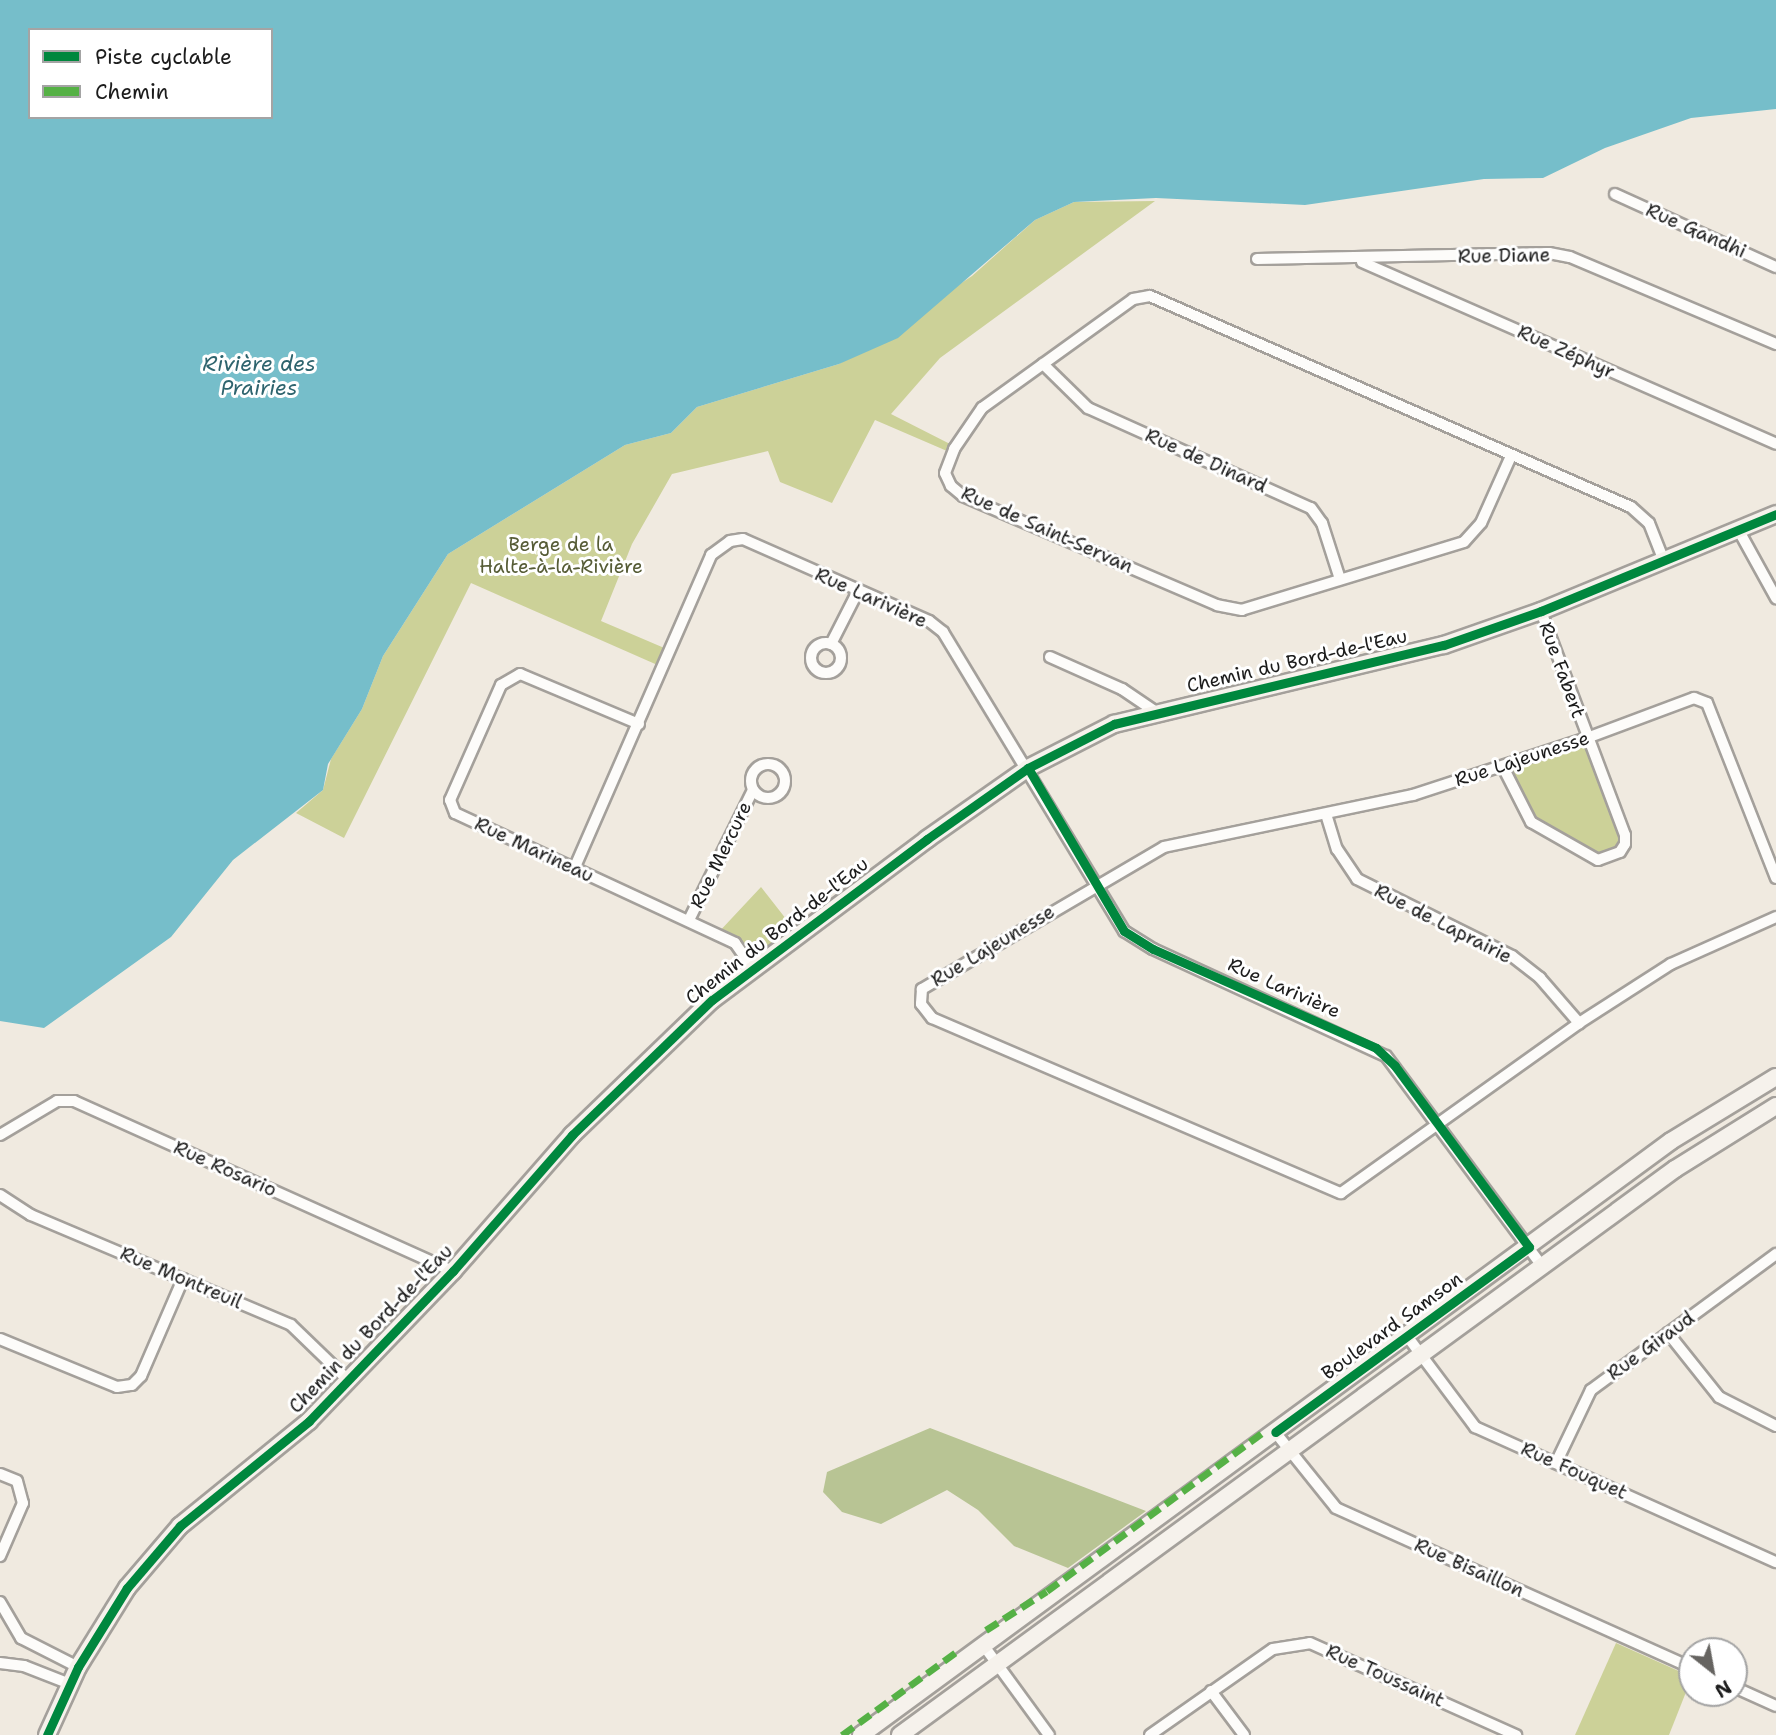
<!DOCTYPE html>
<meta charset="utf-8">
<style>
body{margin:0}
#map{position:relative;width:1776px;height:1735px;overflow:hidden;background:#f0eae0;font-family:"Shantell Sans",sans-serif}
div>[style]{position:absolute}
.green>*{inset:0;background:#ccd198}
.forest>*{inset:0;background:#b8c494}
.water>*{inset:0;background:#76beca}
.roads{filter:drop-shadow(2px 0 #a4a09b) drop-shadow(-2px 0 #a4a09b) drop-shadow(0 2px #a4a09b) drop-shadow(0 -2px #a4a09b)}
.street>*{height:10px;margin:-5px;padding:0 5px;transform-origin:5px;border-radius:5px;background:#fdfcfa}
.street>.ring{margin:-5px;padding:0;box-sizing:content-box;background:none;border:10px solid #fdfcfa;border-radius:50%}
.secondary>*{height:16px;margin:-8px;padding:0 8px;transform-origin:8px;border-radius:8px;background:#f6f2ec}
.quiet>*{height:7px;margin-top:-3.5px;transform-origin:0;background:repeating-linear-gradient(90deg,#55b145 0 14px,transparent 0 21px)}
.cycleway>*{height:9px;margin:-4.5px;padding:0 4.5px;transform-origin:4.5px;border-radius:4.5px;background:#00873e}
span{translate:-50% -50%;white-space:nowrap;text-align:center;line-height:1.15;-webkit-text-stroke:6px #fff;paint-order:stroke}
.street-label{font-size:19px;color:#1c1c1c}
.park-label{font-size:19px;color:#565c36}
.water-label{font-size:21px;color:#2e646e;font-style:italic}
.legend{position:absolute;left:28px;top:28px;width:245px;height:91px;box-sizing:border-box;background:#fff;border:2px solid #a4a4a4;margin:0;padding:9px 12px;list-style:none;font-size:21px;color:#1c1c1c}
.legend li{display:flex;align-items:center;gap:14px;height:35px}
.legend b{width:35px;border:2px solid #a4a4a4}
.north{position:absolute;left:1678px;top:1637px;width:70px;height:70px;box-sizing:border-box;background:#fff;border:2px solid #a4a4a4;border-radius:50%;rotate:149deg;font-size:19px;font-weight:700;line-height:28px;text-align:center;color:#1c1c1c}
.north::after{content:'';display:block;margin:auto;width:24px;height:32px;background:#666461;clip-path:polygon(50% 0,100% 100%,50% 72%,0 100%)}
</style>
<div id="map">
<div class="green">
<div style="clip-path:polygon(1155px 201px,940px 358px,891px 414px,952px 445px,947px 451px,875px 420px,832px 503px,780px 482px,768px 451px,672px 474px,632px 544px,601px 621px,669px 650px,662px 667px,471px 583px,344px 838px,296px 813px,323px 790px,331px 759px,362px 709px,383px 656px,448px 554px,625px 445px,671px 433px,697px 407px,839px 364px,972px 276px,1035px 220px,1074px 202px)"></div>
<div style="clip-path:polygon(1587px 738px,1625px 844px,1598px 860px,1531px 822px,1503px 767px)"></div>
<div style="clip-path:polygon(761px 887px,797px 933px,752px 967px,735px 943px,717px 934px)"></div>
<div style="clip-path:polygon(1616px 1643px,1692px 1677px,1669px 1735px,1575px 1735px)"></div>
</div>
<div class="forest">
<div style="clip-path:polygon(930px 1428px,1146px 1511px,1068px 1568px,1014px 1546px,978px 1510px,947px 1490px,881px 1524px,842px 1512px,823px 1492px,827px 1472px)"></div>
</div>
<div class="water">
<div style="clip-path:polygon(evenodd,0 0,1776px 0,1776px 109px,1691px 118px,1605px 148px,1543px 178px,1484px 179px,1305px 205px,1156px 198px,1074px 202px,1035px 220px,898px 338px,839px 364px,697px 407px,671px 433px,625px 445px,448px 554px,383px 656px,362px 709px,328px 764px,323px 790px,233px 860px,171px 937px,44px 1028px,0 1021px,0 0,30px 30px,271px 30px,271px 117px,30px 117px,30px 30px)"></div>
</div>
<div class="roads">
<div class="street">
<div style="left:1615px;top:194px;width:177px;rotate:24.4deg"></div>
<div style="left:1257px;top:259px;width:292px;rotate:-1.2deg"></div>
<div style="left:1549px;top:253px;width:21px;rotate:11deg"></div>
<div style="left:1570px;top:257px;width:224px;rotate:22.9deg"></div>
<div style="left:1362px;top:262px;width:452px;rotate:23.7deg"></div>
<div style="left:1043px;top:364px;width:63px;rotate:44.4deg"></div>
<div style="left:1088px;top:408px;width:244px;rotate:24.2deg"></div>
<div style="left:1311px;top:508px;width:19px;rotate:54deg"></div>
<div style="left:1322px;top:523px;width:59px;rotate:72.2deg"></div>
<div style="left:1511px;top:456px;width:73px;rotate:114.1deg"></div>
<div style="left:1481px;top:523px;width:25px;rotate:132deg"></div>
<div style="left:1464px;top:542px;width:232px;rotate:163deg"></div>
<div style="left:1242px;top:610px;width:25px;rotate:-169deg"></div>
<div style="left:1217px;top:605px;width:276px;rotate:-156.8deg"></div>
<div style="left:963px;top:496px;width:16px;rotate:-140deg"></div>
<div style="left:951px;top:486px;width:14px;rotate:-115deg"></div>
<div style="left:945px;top:473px;width:26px;rotate:-69deg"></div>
<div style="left:954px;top:449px;width:50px;rotate:-55.7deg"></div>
<div style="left:982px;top:408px;width:186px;rotate:-35.8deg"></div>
<div style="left:1133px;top:299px;width:17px;rotate:-10deg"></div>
<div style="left:1150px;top:296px;width:525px;rotate:23.69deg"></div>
<div style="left:1631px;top:507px;width:24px;rotate:42deg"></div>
<div style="left:1649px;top:523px;width:41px;rotate:68.5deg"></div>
<div style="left:1739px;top:531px;width:77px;rotate:61.1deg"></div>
<div class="ring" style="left:811px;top:643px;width:20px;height:20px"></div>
<div style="left:831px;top:644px;width:57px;rotate:-63deg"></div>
<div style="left:1050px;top:657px;width:79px;rotate:24deg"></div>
<div style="left:1122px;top:689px;width:41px;rotate:34.1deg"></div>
<div style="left:639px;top:724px;width:129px;rotate:-157.2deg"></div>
<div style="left:520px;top:674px;width:22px;rotate:150deg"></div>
<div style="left:501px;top:685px;width:126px;rotate:113.9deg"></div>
<div style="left:450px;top:800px;width:14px;rotate:69deg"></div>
<div style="left:455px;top:813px;width:309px;rotate:24.9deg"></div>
<div style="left:735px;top:943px;width:29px;rotate:55deg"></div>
<div class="ring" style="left:751px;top:764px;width:24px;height:24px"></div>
<div style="left:1503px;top:767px;width:62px;rotate:63deg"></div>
<div style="left:1531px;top:822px;width:77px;rotate:29.6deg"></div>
<div style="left:1598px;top:860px;width:23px;rotate:-20deg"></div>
<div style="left:1620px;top:852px;width:9px;rotate:-58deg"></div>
<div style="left:1625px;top:844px;width:9px;rotate:-90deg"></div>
<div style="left:1625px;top:835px;width:239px;rotate:-110.6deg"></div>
<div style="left:1326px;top:814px;width:37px;rotate:73deg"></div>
<div style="left:1337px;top:849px;width:36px;rotate:56deg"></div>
<div style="left:1357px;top:879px;width:173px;rotate:26.4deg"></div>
<div style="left:1512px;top:956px;width:36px;rotate:38deg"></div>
<div style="left:1540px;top:978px;width:60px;rotate:49.1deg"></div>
<div style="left:574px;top:869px;width:343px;rotate:-66.4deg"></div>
<div style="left:711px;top:555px;width:24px;rotate:-36deg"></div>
<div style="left:730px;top:541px;width:13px;rotate:-9deg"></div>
<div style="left:743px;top:539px;width:203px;rotate:23.8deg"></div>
<div style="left:929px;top:621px;width:18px;rotate:38deg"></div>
<div style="left:943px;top:632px;width:350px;rotate:58.8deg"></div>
<div style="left:1124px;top:931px;width:34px;rotate:32deg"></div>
<div style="left:1153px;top:949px;width:256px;rotate:24.7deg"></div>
<div style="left:1386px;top:1056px;width:262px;rotate:53.4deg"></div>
<div style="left:1776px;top:878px;width:188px;rotate:-111.5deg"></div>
<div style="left:1707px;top:703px;width:14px;rotate:-159deg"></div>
<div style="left:1694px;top:698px;width:114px;rotate:159.5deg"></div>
<div style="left:1587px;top:738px;width:183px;rotate:161.9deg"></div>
<div style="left:1413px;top:795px;width:254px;rotate:168.2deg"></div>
<div style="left:1164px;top:847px;width:281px;rotate:149.6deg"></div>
<div style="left:922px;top:989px;width:15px;rotate:94deg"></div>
<div style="left:921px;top:1004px;width:18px;rotate:52deg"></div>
<div style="left:932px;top:1018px;width:445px;rotate:23.2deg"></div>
<div style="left:1341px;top:1193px;width:292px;rotate:-35.5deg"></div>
<div style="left:1579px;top:1023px;width:109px;rotate:-32.7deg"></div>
<div style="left:1671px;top:964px;width:115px;rotate:-24.1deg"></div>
<div style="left:689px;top:920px;width:145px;rotate:-63.8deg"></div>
<div style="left:0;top:1135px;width:66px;rotate:-30.8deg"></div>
<div style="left:57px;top:1101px;width:17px"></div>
<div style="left:74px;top:1101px;width:415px;rotate:24.2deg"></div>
<div style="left:0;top:1195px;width:37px;rotate:33deg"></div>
<div style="left:31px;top:1215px;width:282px;rotate:22.9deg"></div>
<div style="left:291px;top:1325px;width:79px;rotate:44deg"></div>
<div style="left:1668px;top:1333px;width:82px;rotate:51.4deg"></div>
<div style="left:1719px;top:1397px;width:64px;rotate:27deg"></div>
<div style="left:1407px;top:1336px;width:114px;rotate:53.2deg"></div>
<div style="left:1475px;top:1427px;width:330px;rotate:24.2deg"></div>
<div style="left:0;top:1339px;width:126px;rotate:22.3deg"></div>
<div style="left:117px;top:1387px;width:15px;rotate:-8deg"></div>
<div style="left:132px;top:1385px;width:13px;rotate:-45deg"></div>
<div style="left:141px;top:1376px;width:106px;rotate:-66.6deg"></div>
<div style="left:1275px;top:1432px;width:97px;rotate:51.2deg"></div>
<div style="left:1336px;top:1508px;width:390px;rotate:24.2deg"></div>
<div style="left:1556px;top:1463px;width:81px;rotate:-64.4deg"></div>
<div style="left:1591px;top:1390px;width:230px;rotate:-36.3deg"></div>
<div style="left:0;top:1474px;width:18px;rotate:22deg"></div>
<div style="left:17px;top:1481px;width:23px;rotate:75deg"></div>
<div style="left:23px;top:1503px;width:58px;rotate:113.5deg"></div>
<div style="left:0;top:1602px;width:42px;rotate:59.7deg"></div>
<div style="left:21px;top:1638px;width:64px;rotate:27deg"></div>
<div style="left:984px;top:1646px;width:110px;rotate:53.9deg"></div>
<div style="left:0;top:1663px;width:24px;rotate:7deg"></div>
<div style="left:24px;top:1666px;width:49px;rotate:21.4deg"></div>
<div style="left:1734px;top:1687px;width:46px;rotate:24.3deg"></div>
<div style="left:1211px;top:1691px;width:55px;rotate:53.1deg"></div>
<div style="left:1150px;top:1735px;width:150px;rotate:-35deg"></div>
<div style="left:1273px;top:1649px;width:37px;rotate:-9deg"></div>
<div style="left:1310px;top:1643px;width:226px;rotate:24.1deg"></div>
</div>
<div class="secondary">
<div style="left:47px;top:1735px;width:75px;rotate:-65.5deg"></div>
<div style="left:78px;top:1667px;width:93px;rotate:-58.2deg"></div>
<div style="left:127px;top:1588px;width:82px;rotate:-49.5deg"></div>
<div style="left:180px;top:1526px;width:166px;rotate:-39.1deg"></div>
<div style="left:309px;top:1421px;width:208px;rotate:-46.2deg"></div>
<div style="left:453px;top:1271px;width:181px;rotate:-48.8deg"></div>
<div style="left:572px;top:1135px;width:194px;rotate:-44deg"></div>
<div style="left:712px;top:1000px;width:269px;rotate:-36.8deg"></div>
<div style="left:927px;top:839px;width:123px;rotate:-35.1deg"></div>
<div style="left:1028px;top:768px;width:97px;rotate:-27.1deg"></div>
<div style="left:1114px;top:724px;width:339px;rotate:-13.5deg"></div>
<div style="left:1444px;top:645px;width:103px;rotate:-19.3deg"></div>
<div style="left:1541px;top:611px;width:254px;rotate:-22.4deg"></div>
<div style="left:861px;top:1735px;width:1004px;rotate:-36.25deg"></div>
<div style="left:1671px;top:1141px;width:123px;rotate:-31.4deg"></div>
<div style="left:900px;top:1735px;width:960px;rotate:-36.14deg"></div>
<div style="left:1675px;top:1169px;width:119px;rotate:-32deg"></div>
</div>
</div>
<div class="quiet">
<div style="left:986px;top:1630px;width:72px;rotate:-32.6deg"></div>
<div style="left:1047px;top:1591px;width:267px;rotate:-36.3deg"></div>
<div style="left:842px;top:1735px;width:145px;rotate:-36deg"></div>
</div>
<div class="cycleway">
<div style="left:1028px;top:768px;width:189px;rotate:59.5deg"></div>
<div style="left:1124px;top:931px;width:34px;rotate:32deg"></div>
<div style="left:1153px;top:949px;width:244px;rotate:23.9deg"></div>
<div style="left:1376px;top:1048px;width:26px;rotate:43deg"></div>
<div style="left:1395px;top:1066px;width:225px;rotate:53.5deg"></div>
<div style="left:1529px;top:1247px;width:314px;rotate:143.9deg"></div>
<div style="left:47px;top:1735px;width:75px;rotate:-65.5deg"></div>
<div style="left:78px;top:1667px;width:93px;rotate:-58.2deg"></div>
<div style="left:127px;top:1588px;width:82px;rotate:-49.5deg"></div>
<div style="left:180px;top:1526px;width:166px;rotate:-39.1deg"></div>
<div style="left:309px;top:1421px;width:208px;rotate:-46.2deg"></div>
<div style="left:453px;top:1271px;width:181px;rotate:-48.8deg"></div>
<div style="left:572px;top:1135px;width:194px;rotate:-44deg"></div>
<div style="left:712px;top:1000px;width:269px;rotate:-36.8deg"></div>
<div style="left:927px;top:839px;width:123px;rotate:-35.1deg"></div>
<div style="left:1028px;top:768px;width:97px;rotate:-27.1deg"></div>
<div style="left:1114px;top:724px;width:339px;rotate:-13.5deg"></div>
<div style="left:1444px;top:645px;width:103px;rotate:-19.3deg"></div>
<div style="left:1541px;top:611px;width:254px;rotate:-22.4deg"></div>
</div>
<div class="street-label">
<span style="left:1696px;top:231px;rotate:24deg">Rue Gandhi</span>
<span style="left:1504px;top:256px;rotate:-1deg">Rue Diane</span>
<span style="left:1566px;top:352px;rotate:24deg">Rue Zéphyr</span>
<span style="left:1206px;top:461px;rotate:24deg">Rue de Dinard</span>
<span style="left:1047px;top:530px;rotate:24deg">Rue de Saint-Servan</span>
<span style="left:871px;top:598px;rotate:24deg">Rue Larivière</span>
<span style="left:1297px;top:661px;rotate:-13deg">Chemin du Bord-de-l'Eau</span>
<span style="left:1562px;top:670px;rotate:70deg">Rue Fabert</span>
<span style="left:1522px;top:759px;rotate:-18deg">Rue Lajeunesse</span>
<span style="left:534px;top:850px;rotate:25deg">Rue Marineau</span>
<span style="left:721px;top:855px;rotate:-64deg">Rue Mercure</span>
<span style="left:1443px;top:924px;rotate:27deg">Rue de Laprairie</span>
<span style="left:777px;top:931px;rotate:-38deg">Chemin du Bord-de-l'Eau</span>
<span style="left:993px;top:946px;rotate:-31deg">Rue Lajeunesse</span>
<span style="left:1284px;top:988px;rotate:24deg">Rue Larivière</span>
<span style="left:225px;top:1169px;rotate:24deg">Rue Rosario</span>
<span style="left:181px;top:1278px;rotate:23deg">Rue Montreuil</span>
<span style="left:1392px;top:1326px;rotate:-36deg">Boulevard Samson</span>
<span style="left:371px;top:1329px;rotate:-46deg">Chemin du Bord-de-l'Eau</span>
<span style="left:1651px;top:1346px;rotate:-36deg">Rue Giraud</span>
<span style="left:1574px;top:1471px;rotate:24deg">Rue Fouquet</span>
<span style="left:1469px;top:1568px;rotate:24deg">Rue Bisaillon</span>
<span style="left:1385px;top:1676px;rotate:24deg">Rue Toussaint</span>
</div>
<div class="park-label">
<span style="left:561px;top:556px">Berge de la<br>Halte-à-la-Rivière</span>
</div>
<div class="water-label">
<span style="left:259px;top:376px">Rivière des<br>Prairies</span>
</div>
<ul class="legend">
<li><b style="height:9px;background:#00873e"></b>Piste cyclable</li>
<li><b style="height:9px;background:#55b145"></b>Chemin</li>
</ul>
<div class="north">N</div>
</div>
